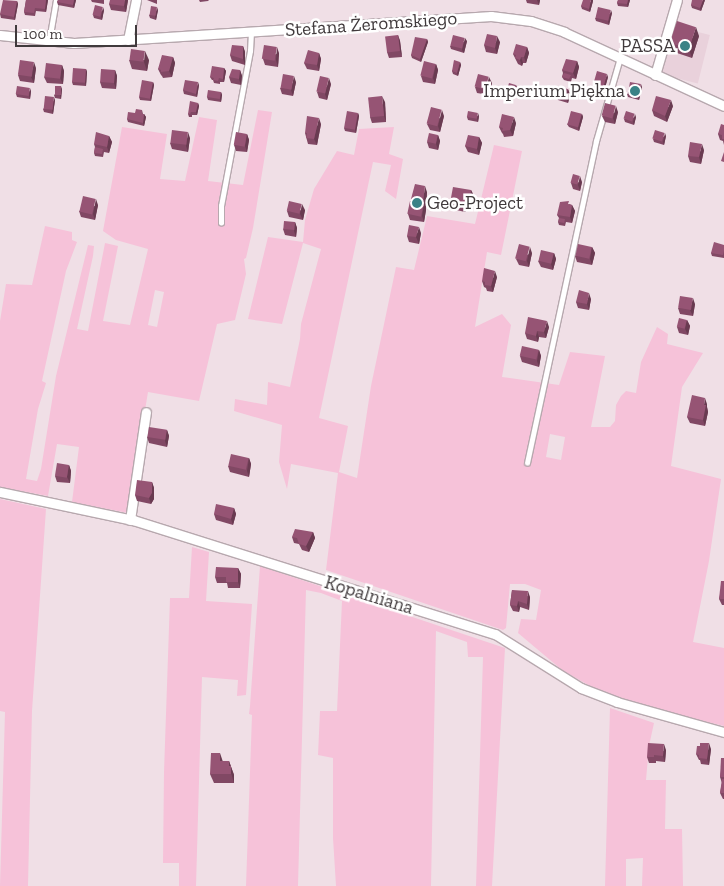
<!DOCTYPE html>
<meta charset="utf-8">
<style>
body{margin:0}
#map{position:relative;width:724px;height:886px;overflow:hidden;background:#f0dfe6;font-family:"Zilla Slab",serif}
div>[style]{position:absolute}
.built>*{inset:0;background:#e9d1db;transform-origin:0 0}
.green>*{inset:0;background:#f6c2d9}
.roads{filter:drop-shadow(1px 0 #b7a8ae) drop-shadow(-1px 0 #b7a8ae) drop-shadow(0 1px #b7a8ae) drop-shadow(0 -1px #b7a8ae)}
.service>*{height:4.5px;margin:-2.25px;padding:0 2.25px;transform-origin:2.25px;border-radius:2.25px;background:#fff}
.minor>*{height:9px;margin:-4.5px;padding:0 4.5px;transform-origin:4.5px;border-radius:4.5px;background:#fff}
.wall>*{inset:0;background:#814864}
.shaded-wall>*{inset:0;background:#693b51}
.building>*{inset:0;background:#965474;transform-origin:0 0}
.dots>*{width:14px;height:14px;translate:-50% -50%;box-sizing:border-box;border:2px solid #fff;border-radius:50%}
span{translate:-50% -50%;white-space:nowrap;text-align:center;line-height:1.15;-webkit-text-stroke:5px #fff;paint-order:stroke}
.street-label{font-size:19px;color:#403a3c}
.poi-label{font-size:19px;color:#403a3c}
.right{translate:-100% -50%;text-align:right}
.left{translate:0 -50%;text-align:left}
.scale{position:absolute;left:15px;top:25px;width:122px;height:22px;box-sizing:border-box;border:2px solid #403a3c;border-top:0;padding-left:6px;font-size:15px;line-height:18px;white-space:nowrap;color:#403a3c;-webkit-text-stroke:4px #fff;paint-order:stroke}
</style>
<div id="map">
<div class="built">
<div style="left:674px;top:26px;width:37px;height:50px;rotate:14deg"></div>
</div>
<div class="green">
<div style="clip-path:polygon(evenodd,258px 110px,272px 112px,253px 228px,246px 258px,244px 259px,246px 274px,235px 320px,217px 324px,199px 401px,148px 392px,128px 513px,72px 502px,79px 447px,57px 444px,48px 496px,0 487px,0 321px,6px 284px,32px 285px,45px 226px,72px 232px,72px 240px,77px 242px,66px 271px,42px 381px,46px 383px,38px 409px,26px 479px,37px 481px,41px 469px,56px 376px,88px 245px,94px 246px,93px 256px,77px 329px,88px 331px,105px 243px,118px 246px,103px 321px,130px 325px,148px 249px,116px 240px,103px 231px,122px 127px,167px 134px,160px 179px,185px 181px,199px 117px,217px 120px,208px 181px,243px 185px,258px 110px,155px 290px,164px 292px,157px 327px,148px 325px,155px 290px)"></div>
<div style="clip-path:polygon(evenodd,394px 127px,389px 154px,403px 159px,396px 199px,385px 191px,391px 165px,373px 162px,319px 418px,348px 426px,339px 472px,357px 478px,371px 386px,396px 267px,414px 270px,427px 216px,475px 224px,494px 145px,522px 151px,501px 255px,487px 252px,475px 327px,502px 314px,511px 325px,502px 377px,559px 385px,570px 352px,605px 356px,591px 427px,610px 427px,615px 421px,616px 405px,621px 396px,626px 391px,636px 393px,641px 362px,657px 327px,668px 334px,667px 344px,703px 353px,682px 387px,671px 466px,721px 479px,709px 561px,693px 642px,724px 648px,724px 726px,642px 706px,590px 686px,562px 670px,518px 633px,521px 619px,536px 620px,541px 590px,525px 584px,510px 584px,506px 628px,503px 630px,326px 570px,338px 473px,291px 464px,287px 489px,279px 462px,282px 425px,234px 411px,235px 399px,267px 405px,268px 382px,290px 387px,300px 339px,301px 324px,321px 249px,303px 243px,282px 324px,248px 319px,268px 237px,303px 242px,305px 220px,314px 189px,337px 151px,354px 155px,359px 129px,394px 127px,550px 434px,565px 437px,561px 460px,546px 457px,550px 434px)"></div>
<div style="clip-path:polygon(0 499px,46px 509px,32px 711px,28px 886px,0 886px,5px 712px,0 711px)"></div>
<div style="clip-path:polygon(192px 547px,209px 552px,206px 601px,252px 604px,246px 695px,237px 696px,238px 680px,202px 677px,196px 886px,179px 886px,179px 863px,163px 863px,164px 772px,170px 598px,189px 598px)"></div>
<div style="clip-path:polygon(260px 566px,505px 648px,492px 886px,476px 886px,483px 657px,468px 657px,467px 642px,436px 631px,431px 886px,336px 886px,333px 838px,333px 758px,318px 755px,320px 711px,337px 711px,342px 601px,321px 593px,306px 590px,298px 886px,246px 886px,252px 715px,249px 714px,250px 706px)"></div>
<div style="clip-path:polygon(610px 708px,654px 723px,649px 746px,646px 780px,666px 780px,665px 829px,682px 829px,683px 886px,642px 886px,643px 858px,626px 859px,626px 886px,605px 886px)"></div>
</div>
<div class="roads">
<div class="service">
<div style="left:49px;top:41px;width:42px;rotate:-80.3deg"></div>
<div style="left:221px;top:223px;width:17px;rotate:-90deg"></div>
<div style="left:221px;top:206px;width:158px;rotate:-79.4deg"></div>
<div style="left:250px;top:51px;width:19px;rotate:-87deg"></div>
<div style="left:527px;top:463px;width:329px;rotate:-77.9deg"></div>
<div style="left:596px;top:141px;width:86px;rotate:-73.9deg"></div>
</div>
<div class="minor">
<div style="left:0;top:35px;width:74px;rotate:6.2deg"></div>
<div style="left:74px;top:43px;width:418px;rotate:-3.7deg"></div>
<div style="left:491px;top:16px;width:40px;rotate:7.1deg"></div>
<div style="left:531px;top:21px;width:35px;rotate:18deg"></div>
<div style="left:564px;top:32px;width:176px;rotate:24.8deg"></div>
<div style="left:128px;top:40px;width:41px;rotate:-78.7deg"></div>
<div style="left:655px;top:75px;width:78px;rotate:-73.7deg"></div>
<div style="left:0;top:492px;width:136px;rotate:11.9deg"></div>
<div style="left:133px;top:520px;width:380px;rotate:17.5deg"></div>
<div style="left:495px;top:634px;width:102px;rotate:32.1deg"></div>
<div style="left:581px;top:688px;width:39px;rotate:21deg"></div>
<div style="left:617px;top:702px;width:111px;rotate:15.7deg"></div>
<div style="left:130px;top:520px;width:109px;rotate:-81.6deg"></div>
</div>
</div>
<div class="wall">
<div style="clip-path:polygon(26px 0,48px 0,46px 12px,36px 11px,35px 16px,25px 15px,24px 12px)"></div>
<div style="clip-path:polygon(58px 0,76px 0,74px 8px,58px 5px,57px 2px)"></div>
<div style="clip-path:polygon(91px 0,104px 0,104px 4px,92px 2px)"></div>
<div style="clip-path:polygon(128px 0,126px 12px,111px 10px,109px 4px)"></div>
<div style="clip-path:polygon(147px 0,157px 0,157px 4px)"></div>
<div style="clip-path:polygon(199px 0,209px 0,208px 1px,200px 2px)"></div>
<div style="clip-path:polygon(526px 0,540px 0,539px 5px,527px 3px)"></div>
<div style="clip-path:polygon(618px 0,630px 0,628px 7px,618px 6px,617px 3px)"></div>
<div style="clip-path:polygon(705px 0,701px 11px,692px 8px,691px 5px)"></div>
<div style="clip-path:polygon(17px 1px,18px 4px,15px 20px,1px 18px,0 14px)"></div>
<div style="clip-path:polygon(593px 1px,590px 12px,582px 9px,581px 6px)"></div>
<div style="clip-path:polygon(104px 10px,102px 20px,94px 18px,93px 15px)"></div>
<div style="clip-path:polygon(158px 10px,156px 20px,150px 18px,149px 15px)"></div>
<div style="clip-path:polygon(612px 13px,609px 25px,596px 21px,595px 18px)"></div>
<div style="clip-path:polygon(398px 35px,400px 41px,402px 57px,389px 58px,387px 52px)"></div>
<div style="clip-path:polygon(699px 36px,692px 58px,674px 52px,670px 43px)"></div>
<div style="clip-path:polygon(427px 39px,428px 42px,421px 62px,412px 58px,411px 55px)"></div>
<div style="clip-path:polygon(467px 41px,464px 53px,451px 49px,450px 46px)"></div>
<div style="clip-path:polygon(500px 42px,497px 54px,486px 52px,484px 45px)"></div>
<div style="clip-path:polygon(243px 46px,245px 52px,245px 65px,232px 61px,230px 55px)"></div>
<div style="clip-path:polygon(527px 47px,529px 53px,526px 63px,523px 63px,522px 66px,518px 64px,513px 54px)"></div>
<div style="clip-path:polygon(279px 53px,278px 67px,265px 65px,263px 59px)"></div>
<div style="clip-path:polygon(319px 53px,321px 59px,319px 71px,307px 69px,304px 63px)"></div>
<div style="clip-path:polygon(173px 57px,175px 63px,172px 77px,163px 78px,162px 76px,161px 75px,158px 69px)"></div>
<div style="clip-path:polygon(129px 60px,149px 60px,147px 71px,132px 69px)"></div>
<div style="clip-path:polygon(577px 61px,579px 67px,576px 79px,572px 78px,571px 82px,564px 80px,562px 77px,563px 73px,562px 70px)"></div>
<div style="clip-path:polygon(460px 62px,461px 65px,458px 76px,453px 74px,452px 71px)"></div>
<div style="clip-path:polygon(436px 64px,438px 70px,435px 84px,423px 82px,421px 76px)"></div>
<div style="clip-path:polygon(62px 65px,64px 71px,63px 84px,47px 83px,44px 77px)"></div>
<div style="clip-path:polygon(36px 68px,34px 83px,20px 81px,18px 75px)"></div>
<div style="clip-path:polygon(224px 68px,226px 71px,224px 82px,220px 82px,220px 84px,214px 83px,213px 80px,212px 80px,210px 77px)"></div>
<div style="clip-path:polygon(86px 69px,87px 72px,86px 86px,73px 85px,72px 82px)"></div>
<div style="clip-path:polygon(115px 70px,117px 76px,116px 89px,102px 88px,100px 82px)"></div>
<div style="clip-path:polygon(240px 70px,242px 76px,241px 85px,231px 83px,229px 77px)"></div>
<div style="clip-path:polygon(608px 77px,603px 95px,596px 93px,595px 90px,595px 88px,594px 88px,593px 85px)"></div>
<div style="clip-path:polygon(153px 82px,154px 85px,151px 101px,140px 100px,139px 97px)"></div>
<div style="clip-path:polygon(296px 82px,293px 96px,282px 94px,280px 88px)"></div>
<div style="clip-path:polygon(492px 83px,489px 95px,477px 93px,475px 87px)"></div>
<div style="clip-path:polygon(331px 84px,327px 100px,319px 98px,317px 92px)"></div>
<div style="clip-path:polygon(199px 85px,197px 97px,184px 94px,183px 90px)"></div>
<div style="clip-path:polygon(516px 85px,517px 88px,514px 98px,507px 96px,506px 93px)"></div>
<div style="clip-path:polygon(642px 87px,639px 100px,628px 97px,627px 94px)"></div>
<div style="clip-path:polygon(62px 89px,61px 99px,55px 98px,54px 95px)"></div>
<div style="clip-path:polygon(568px 89px,570px 95px,568px 103px,558px 100px,556px 94px)"></div>
<div style="clip-path:polygon(31px 91px,30px 99px,17px 97px,16px 94px)"></div>
<div style="clip-path:polygon(221px 92px,222px 95px,221px 102px,208px 100px,207px 97px)"></div>
<div style="clip-path:polygon(55px 100px,53px 114px,44px 112px,43px 109px)"></div>
<div style="clip-path:polygon(385px 102px,386px 122px,372px 123px,370px 117px)"></div>
<div style="clip-path:polygon(198px 103px,199px 106px,197px 115px,192px 115px,192px 117px,189px 117px,188px 114px)"></div>
<div style="clip-path:polygon(673px 106px,667px 122px,654px 116px,652px 110px)"></div>
<div style="clip-path:polygon(142px 110px,143px 114px,144px 114px,146px 117px,144px 126px,128px 122px,127px 119px,135px 113px)"></div>
<div style="clip-path:polygon(618px 112px,615px 124px,605px 122px,602px 116px)"></div>
<div style="clip-path:polygon(358px 113px,359px 116px,356px 133px,345px 131px,344px 128px)"></div>
<div style="clip-path:polygon(582px 114px,583px 117px,579px 131px,569px 127px,567px 124px)"></div>
<div style="clip-path:polygon(444px 116px,440px 132px,430px 130px,427px 124px)"></div>
<div style="clip-path:polygon(479px 116px,478px 122px,468px 120px,467px 117px)"></div>
<div style="clip-path:polygon(636px 117px,634px 125px,625px 122px,624px 119px)"></div>
<div style="clip-path:polygon(516px 123px,513px 136px,504px 137px,503px 134px,502px 133px,499px 127px)"></div>
<div style="clip-path:polygon(321px 124px,317px 145px,308px 144px,305px 133px)"></div>
<div style="clip-path:polygon(724px 125px,724px 145px,723px 141px,720px 140px,718px 134px)"></div>
<div style="clip-path:polygon(247px 134px,249px 140px,247px 152px,236px 151px,234px 145px)"></div>
<div style="clip-path:polygon(438px 135px,440px 141px,438px 150px,429px 148px,427px 142px)"></div>
<div style="clip-path:polygon(109px 136px,112px 142px,109px 153px,104px 152px,103px 157px,95px 156px,94px 153px,95px 147px,94px 144px)"></div>
<div style="clip-path:polygon(666px 136px,664px 145px,654px 142px,653px 139px)"></div>
<div style="clip-path:polygon(479px 137px,482px 143px,479px 155px,468px 152px,465px 146px)"></div>
<div style="clip-path:polygon(190px 138px,188px 152px,172px 149px,170px 143px)"></div>
<div style="clip-path:polygon(704px 150px,701px 164px,690px 162px,688px 156px)"></div>
<div style="clip-path:polygon(582px 182px,580px 191px,573px 189px,571px 183px)"></div>
<div style="clip-path:polygon(471px 190px,474px 196px,471px 209px,468px 208px,465px 212px,452px 209px,450px 203px)"></div>
<div style="clip-path:polygon(427px 192px,426px 207px,426px 210px,424px 222px,410px 220px,408px 214px,412px 202px,411px 199px)"></div>
<div style="clip-path:polygon(569px 204px,572px 205px,575px 211px,572px 223px,566px 222px,565px 226px,559px 225px,558px 222px,559px 218px,557px 215px)"></div>
<div style="clip-path:polygon(98px 205px,95px 220px,81px 217px,79px 211px)"></div>
<div style="clip-path:polygon(305px 210px,303px 220px,289px 217px,287px 211px)"></div>
<div style="clip-path:polygon(295px 222px,297px 228px,296px 237px,285px 235px,283px 229px)"></div>
<div style="clip-path:polygon(421px 233px,419px 244px,409px 242px,407px 236px)"></div>
<div style="clip-path:polygon(724px 245px,724px 258px,712px 256px,711px 253px)"></div>
<div style="clip-path:polygon(592px 247px,595px 253px,592px 265px,577px 262px,575px 256px)"></div>
<div style="clip-path:polygon(532px 253px,529px 267px,519px 265px,516px 259px)"></div>
<div style="clip-path:polygon(554px 253px,556px 259px,553px 270px,541px 267px,538px 261px)"></div>
<div style="clip-path:polygon(497px 277px,493px 292px,487px 291px,486px 288px,484px 287px,482px 281px)"></div>
<div style="clip-path:polygon(591px 299px,589px 310px,578px 308px,576px 302px)"></div>
<div style="clip-path:polygon(695px 304px,693px 316px,680px 314px,678px 308px)"></div>
<div style="clip-path:polygon(687px 320px,690px 326px,688px 335px,679px 333px,677px 327px)"></div>
<div style="clip-path:polygon(549px 327px,546px 338px,539px 337px,538px 342px,527px 339px,525px 333px)"></div>
<div style="clip-path:polygon(539px 350px,541px 356px,539px 367px,522px 362px,520px 356px)"></div>
<div style="clip-path:polygon(707px 404px,707px 407px,708px 412px,705px 426px,690px 423px,687px 417px)"></div>
<div style="clip-path:polygon(167px 430px,169px 436px,167px 447px,149px 443px,147px 437px)"></div>
<div style="clip-path:polygon(249px 458px,251px 464px,249px 477px,230px 472px,228px 466px)"></div>
<div style="clip-path:polygon(69px 465px,71px 471px,70px 483px,57px 482px,55px 476px)"></div>
<div style="clip-path:polygon(152px 482px,154px 488px,154px 499px,151px 504px,137px 501px,135px 495px)"></div>
<div style="clip-path:polygon(234px 508px,236px 514px,233px 525px,216px 520px,214px 514px)"></div>
<div style="clip-path:polygon(313px 532px,315px 538px,309px 552px,302px 550px,299px 544px,294px 543px,292px 537px)"></div>
<div style="clip-path:polygon(238px 568px,241px 574px,240px 588px,228px 588px,227px 583px,217px 583px,215px 577px)"></div>
<div style="clip-path:polygon(724px 581px,724px 605px,722px 605px,719px 599px)"></div>
<div style="clip-path:polygon(512px 590px,530px 597px,529px 610px,520px 607px,519px 612px,513px 611px,510px 605px)"></div>
<div style="clip-path:polygon(711px 749px,709px 765px,701px 764px,700px 760px,699px 760px,696px 754px)"></div>
<div style="clip-path:polygon(666px 750px,665px 762px,656px 761px,656px 763px,649px 763px,647px 757px)"></div>
<div style="clip-path:polygon(724px 758px,724px 799px,723px 799px,720px 793px,722px 783px,720px 777px)"></div>
<div style="clip-path:polygon(223px 761px,229px 761px,234px 775px,234px 783px,214px 783px,210px 774px)"></div>
</div>
<div class="shaded-wall">
<div style="clip-path:polygon(46px 0,48px 0,46px 12px,45px 9px)"></div>
<div style="clip-path:polygon(74px 0,76px 0,74px 8px,73px 5px)"></div>
<div style="clip-path:polygon(125px 0,128px 0,126px 12px,124px 6px)"></div>
<div style="clip-path:polygon(537px 0,540px 0,539px 5px)"></div>
<div style="clip-path:polygon(591px 0,593px 0,593px 1px,590px 12px,589px 9px)"></div>
<div style="clip-path:polygon(628px 0,630px 0,628px 7px,627px 4px)"></div>
<div style="clip-path:polygon(703px 0,705px 0,701px 11px,700px 8px)"></div>
<div style="clip-path:polygon(17px 1px,18px 4px,15px 20px,14px 17px)"></div>
<div style="clip-path:polygon(103px 7px,104px 10px,102px 20px,101px 17px)"></div>
<div style="clip-path:polygon(157px 7px,158px 10px,156px 20px,155px 17px)"></div>
<div style="clip-path:polygon(611px 10px,612px 13px,609px 25px,608px 22px)"></div>
<div style="clip-path:polygon(696px 27px,699px 36px,692px 58px,689px 49px)"></div>
<div style="clip-path:polygon(398px 35px,400px 41px,402px 57px,400px 51px)"></div>
<div style="clip-path:polygon(497px 36px,500px 42px,497px 54px,495px 48px)"></div>
<div style="clip-path:polygon(465px 38px,467px 41px,464px 53px,462px 50px)"></div>
<div style="clip-path:polygon(427px 39px,428px 42px,421px 62px,420px 59px)"></div>
<div style="clip-path:polygon(243px 46px,245px 52px,245px 65px,243px 59px)"></div>
<div style="clip-path:polygon(277px 47px,279px 53px,278px 67px,276px 60px)"></div>
<div style="clip-path:polygon(527px 47px,529px 53px,526px 63px,524px 57px)"></div>
<div style="clip-path:polygon(145px 51px,149px 60px,147px 71px,144px 62px)"></div>
<div style="clip-path:polygon(319px 53px,321px 59px,319px 71px,317px 65px)"></div>
<div style="clip-path:polygon(173px 57px,175px 63px,172px 77px,169px 71px)"></div>
<div style="clip-path:polygon(521px 57px,523px 63px,522px 66px,520px 60px)"></div>
<div style="clip-path:polygon(577px 61px,579px 67px,576px 79px,573px 73px)"></div>
<div style="clip-path:polygon(34px 62px,36px 68px,34px 83px,31px 77px)"></div>
<div style="clip-path:polygon(460px 62px,461px 65px,458px 76px,457px 73px)"></div>
<div style="clip-path:polygon(436px 64px,438px 70px,435px 84px,433px 78px)"></div>
<div style="clip-path:polygon(62px 65px,64px 71px,63px 84px,60px 78px)"></div>
<div style="clip-path:polygon(224px 68px,226px 71px,224px 82px,223px 79px)"></div>
<div style="clip-path:polygon(86px 69px,87px 72px,86px 86px,85px 83px)"></div>
<div style="clip-path:polygon(115px 70px,117px 76px,116px 89px,114px 83px)"></div>
<div style="clip-path:polygon(240px 70px,242px 76px,241px 85px,239px 79px)"></div>
<div style="clip-path:polygon(607px 74px,608px 77px,603px 95px,602px 92px)"></div>
<div style="clip-path:polygon(294px 76px,296px 82px,293px 96px,291px 90px)"></div>
<div style="clip-path:polygon(489px 77px,492px 83px,489px 95px,486px 89px)"></div>
<div style="clip-path:polygon(329px 78px,331px 84px,327px 100px,325px 94px)"></div>
<div style="clip-path:polygon(153px 82px,154px 85px,151px 101px,150px 98px)"></div>
<div style="clip-path:polygon(198px 82px,199px 85px,197px 97px,196px 94px)"></div>
<div style="clip-path:polygon(641px 84px,642px 87px,639px 100px,638px 97px)"></div>
<div style="clip-path:polygon(516px 85px,517px 88px,514px 98px,513px 95px)"></div>
<div style="clip-path:polygon(61px 86px,62px 89px,61px 99px,60px 96px)"></div>
<div style="clip-path:polygon(30px 88px,31px 91px,30px 99px,29px 96px)"></div>
<div style="clip-path:polygon(568px 89px,570px 95px,568px 103px,566px 97px)"></div>
<div style="clip-path:polygon(221px 92px,222px 95px,221px 102px,220px 99px)"></div>
<div style="clip-path:polygon(382px 96px,385px 102px,386px 122px,384px 116px)"></div>
<div style="clip-path:polygon(54px 97px,55px 100px,53px 114px,52px 111px)"></div>
<div style="clip-path:polygon(671px 100px,673px 106px,667px 122px,665px 116px)"></div>
<div style="clip-path:polygon(198px 103px,199px 106px,197px 115px,196px 112px)"></div>
<div style="clip-path:polygon(616px 106px,618px 112px,615px 124px,613px 118px)"></div>
<div style="clip-path:polygon(442px 110px,444px 116px,440px 132px,438px 126px)"></div>
<div style="clip-path:polygon(358px 113px,359px 116px,356px 133px,355px 130px)"></div>
<div style="clip-path:polygon(478px 113px,479px 116px,478px 122px,477px 119px)"></div>
<div style="clip-path:polygon(144px 114px,146px 117px,144px 126px,143px 123px)"></div>
<div style="clip-path:polygon(582px 114px,583px 117px,579px 131px,578px 128px)"></div>
<div style="clip-path:polygon(635px 114px,636px 117px,634px 125px,633px 122px)"></div>
<div style="clip-path:polygon(514px 117px,516px 123px,513px 136px,510px 130px)"></div>
<div style="clip-path:polygon(319px 118px,321px 124px,317px 145px,314px 139px)"></div>
<div style="clip-path:polygon(188px 132px,190px 138px,188px 152px,186px 146px)"></div>
<div style="clip-path:polygon(665px 133px,666px 136px,664px 145px,663px 142px)"></div>
<div style="clip-path:polygon(247px 134px,249px 140px,247px 152px,245px 146px)"></div>
<div style="clip-path:polygon(438px 135px,440px 141px,438px 150px,436px 144px)"></div>
<div style="clip-path:polygon(109px 136px,112px 142px,109px 153px,107px 147px)"></div>
<div style="clip-path:polygon(479px 137px,482px 143px,479px 155px,477px 149px)"></div>
<div style="clip-path:polygon(702px 144px,704px 150px,701px 164px,699px 157px)"></div>
<div style="clip-path:polygon(580px 176px,582px 182px,580px 191px,578px 185px)"></div>
<div style="clip-path:polygon(425px 186px,427px 192px,426px 207px,426px 210px,424px 222px,422px 216px,424px 204px,423px 202px)"></div>
<div style="clip-path:polygon(471px 190px,474px 196px,471px 209px,469px 203px)"></div>
<div style="clip-path:polygon(96px 199px,98px 205px,95px 220px,93px 214px)"></div>
<div style="clip-path:polygon(466px 202px,468px 208px,465px 212px,463px 206px)"></div>
<div style="clip-path:polygon(302px 204px,305px 210px,303px 220px,300px 214px)"></div>
<div style="clip-path:polygon(572px 205px,575px 211px,572px 223px,570px 217px)"></div>
<div style="clip-path:polygon(295px 222px,297px 228px,296px 237px,294px 231px)"></div>
<div style="clip-path:polygon(419px 227px,421px 233px,419px 244px,416px 237px)"></div>
<div style="clip-path:polygon(530px 247px,532px 253px,529px 267px,527px 261px)"></div>
<div style="clip-path:polygon(592px 247px,595px 253px,592px 265px,590px 259px)"></div>
<div style="clip-path:polygon(554px 253px,556px 259px,553px 270px,551px 264px)"></div>
<div style="clip-path:polygon(495px 271px,497px 277px,493px 292px,491px 286px)"></div>
<div style="clip-path:polygon(589px 293px,591px 299px,589px 310px,587px 304px)"></div>
<div style="clip-path:polygon(693px 298px,695px 304px,693px 316px,690px 310px)"></div>
<div style="clip-path:polygon(687px 320px,690px 326px,688px 335px,685px 329px)"></div>
<div style="clip-path:polygon(547px 321px,549px 327px,546px 338px,544px 332px)"></div>
<div style="clip-path:polygon(537px 331px,539px 337px,538px 342px,536px 336px)"></div>
<div style="clip-path:polygon(539px 350px,541px 356px,539px 367px,537px 361px)"></div>
<div style="clip-path:polygon(705px 398px,707px 404px,707px 407px,708px 412px,705px 426px,703px 420px,704px 405px)"></div>
<div style="clip-path:polygon(167px 430px,169px 436px,167px 447px,165px 441px)"></div>
<div style="clip-path:polygon(249px 458px,251px 464px,249px 477px,247px 471px)"></div>
<div style="clip-path:polygon(69px 465px,71px 471px,70px 483px,67px 477px)"></div>
<div style="clip-path:polygon(152px 482px,154px 488px,154px 499px,151px 504px,149px 498px)"></div>
<div style="clip-path:polygon(234px 508px,236px 514px,233px 525px,231px 519px)"></div>
<div style="clip-path:polygon(313px 532px,315px 538px,309px 552px,306px 546px)"></div>
<div style="clip-path:polygon(238px 568px,241px 574px,240px 588px,238px 582px)"></div>
<div style="clip-path:polygon(528px 591px,530px 597px,529px 610px,527px 604px)"></div>
<div style="clip-path:polygon(518px 601px,520px 607px,519px 612px,517px 606px)"></div>
<div style="clip-path:polygon(709px 743px,711px 749px,709px 765px,707px 759px)"></div>
<div style="clip-path:polygon(664px 744px,666px 750px,665px 762px,663px 756px)"></div>
<div style="clip-path:polygon(220px 753px,223px 762px,220px 761px)"></div>
<div style="clip-path:polygon(229px 761px,234px 775px,234px 783px,229px 766px)"></div>
</div>
<div class="building">
<div style="clip-path:polygon(3px 0,17px 1px,14px 17px,0 14px)"></div>
<div style="clip-path:polygon(26px 0,46px 0,45px 9px,35px 8px,34px 13px,24px 12px)"></div>
<div style="clip-path:polygon(58px 0,74px 0,73px 5px,57px 2px)"></div>
<div style="clip-path:polygon(110px 0,125px 0,124px 6px,109px 4px)"></div>
<div style="clip-path:polygon(583px 0,591px 0,589px 9px,581px 6px)"></div>
<div style="clip-path:polygon(618px 0,628px 0,627px 4px,617px 3px)"></div>
<div style="clip-path:polygon(692px 0,703px 0,700px 8px,691px 5px)"></div>
<div style="left:95px;top:5px;width:8px;height:10px;rotate:14deg"></div>
<div style="left:151px;top:6px;width:6px;height:9px;rotate:9deg"></div>
<div style="left:598px;top:7px;width:13px;height:11px;rotate:13deg"></div>
<div style="left:677px;top:21px;width:20px;height:23px;rotate:18deg"></div>
<div style="clip-path:polygon(487px 34px,497px 36px,495px 48px,484px 45px)"></div>
<div style="left:398px;top:35px;width:16px;height:13px;rotate:83deg"></div>
<div style="left:453px;top:35px;width:12px;height:11px;rotate:14deg"></div>
<div style="clip-path:polygon(415px 37px,427px 39px,420px 59px,411px 55px)"></div>
<div style="clip-path:polygon(516px 44px,527px 47px,524px 57px,521px 57px,520px 60px,515px 58px,516px 55px,513px 54px)"></div>
<div style="clip-path:polygon(232px 45px,243px 46px,243px 59px,230px 55px)"></div>
<div style="left:264px;top:45px;width:13px;height:14px;rotate:9deg"></div>
<div style="left:131px;top:49px;width:14px;height:11px;rotate:8deg"></div>
<div style="clip-path:polygon(308px 50px,319px 53px,317px 65px,304px 63px)"></div>
<div style="clip-path:polygon(162px 55px,173px 57px,169px 71px,161px 72px,161px 70px,158px 69px)"></div>
<div style="clip-path:polygon(566px 59px,577px 61px,573px 73px,562px 70px)"></div>
<div style="left:20px;top:60px;width:14px;height:15px;rotate:8deg"></div>
<div style="clip-path:polygon(454px 60px,460px 62px,457px 73px,452px 71px)"></div>
<div style="left:424px;top:61px;width:12px;height:15px;rotate:14deg"></div>
<div style="left:46px;top:63px;width:16px;height:14px;rotate:7deg"></div>
<div style="clip-path:polygon(212px 66px,224px 68px,223px 79px,219px 78px,218px 81px,213px 80px,214px 78px,210px 77px)"></div>
<div style="left:73px;top:68px;width:13px;height:14px;rotate:4deg"></div>
<div style="left:101px;top:69px;width:14px;height:13px;rotate:4deg"></div>
<div style="clip-path:polygon(232px 69px,240px 70px,239px 79px,229px 77px)"></div>
<div style="clip-path:polygon(597px 71px,607px 74px,602px 92px,595px 90px,596px 86px,593px 85px)"></div>
<div style="clip-path:polygon(564px 73px,571px 75px,569px 79px,562px 77px)"></div>
<div style="left:283px;top:74px;width:11px;height:14px;rotate:10deg"></div>
<div style="left:478px;top:74px;width:11px;height:13px;rotate:15deg"></div>
<div style="left:320px;top:76px;width:9px;height:16px;rotate:13deg"></div>
<div style="left:142px;top:80px;width:11px;height:17px;rotate:10deg"></div>
<div style="clip-path:polygon(185px 80px,198px 82px,196px 94px,183px 90px)"></div>
<div style="left:630px;top:82px;width:11px;height:12px;rotate:10deg"></div>
<div style="left:509px;top:83px;width:7px;height:10px;rotate:16deg"></div>
<div style="left:17px;top:86px;width:13px;height:8px;rotate:9deg"></div>
<div style="left:55px;top:86px;width:6px;height:9px"></div>
<div style="left:558px;top:86px;width:10px;height:8px;rotate:17deg"></div>
<div style="left:208px;top:90px;width:13px;height:7px;rotate:9deg"></div>
<div style="left:45px;top:96px;width:9px;height:13px;rotate:6deg"></div>
<div style="left:382px;top:96px;width:20px;height:14px;rotate:84deg"></div>
<div style="clip-path:polygon(656px 96px,671px 100px,665px 116px,652px 110px)"></div>
<div style="clip-path:polygon(190px 101px,198px 103px,196px 112px,191px 112px,190px 114px,188px 114px)"></div>
<div style="left:605px;top:103px;width:11px;height:13px;rotate:15deg"></div>
<div style="left:431px;top:107px;width:11px;height:17px;rotate:15deg"></div>
<div style="clip-path:polygon(136px 109px,142px 110px,142px 114px,144px 114px,143px 123px,127px 119px,128px 112px,135px 113px)"></div>
<div style="left:347px;top:111px;width:11px;height:17px;rotate:10deg"></div>
<div style="left:468px;top:111px;width:10px;height:6px;rotate:11deg"></div>
<div style="left:571px;top:111px;width:11px;height:14px;rotate:15deg"></div>
<div style="left:626px;top:111px;width:9px;height:8px;rotate:18deg"></div>
<div style="clip-path:polygon(502px 114px,514px 117px,510px 130px,502px 131px,503px 128px,499px 127px)"></div>
<div style="clip-path:polygon(307px 116px,319px 118px,314px 139px,306px 138px,307px 133px,305px 133px)"></div>
<div style="clip-path:polygon(721px 124px,724px 125px,724px 139px,722px 139px,722px 135px,718px 134px)"></div>
<div style="left:172px;top:130px;width:16px;height:13px;rotate:7deg"></div>
<div style="left:655px;top:130px;width:10px;height:9px;rotate:17deg"></div>
<div style="clip-path:polygon(96px 132px,109px 136px,107px 147px,94px 144px)"></div>
<div style="left:236px;top:132px;width:11px;height:13px;rotate:10deg"></div>
<div style="left:429px;top:133px;width:9px;height:9px;rotate:13deg"></div>
<div style="clip-path:polygon(468px 135px,479px 137px,477px 149px,465px 146px)"></div>
<div style="clip-path:polygon(690px 142px,702px 144px,699px 157px,688px 156px)"></div>
<div style="clip-path:polygon(95px 147px,103px 149px,102px 154px,94px 153px)"></div>
<div style="clip-path:polygon(724px 152px,724px 162px,721px 161px)"></div>
<div style="left:573px;top:174px;width:7px;height:9px;rotate:16deg"></div>
<div style="clip-path:polygon(415px 184px,425px 186px,423px 202px,411px 199px)"></div>
<div style="clip-path:polygon(453px 187px,471px 190px,469px 203px,466px 202px,463px 206px,450px 203px)"></div>
<div style="left:83px;top:196px;width:13px;height:16px;rotate:13deg"></div>
<div style="left:289px;top:201px;width:13px;height:10px;rotate:13deg"></div>
<div style="left:410px;top:201px;width:14px;height:13px;rotate:12deg"></div>
<div style="clip-path:polygon(569px 201px,568px 204px,572px 205px,570px 217px,557px 215px,560px 202px)"></div>
<div style="left:559px;top:218px;width:6px;height:4px;rotate:9deg"></div>
<div style="left:284px;top:221px;width:11px;height:8px;rotate:5deg"></div>
<div style="clip-path:polygon(409px 225px,419px 227px,416px 237px,407px 236px)"></div>
<div style="clip-path:polygon(714px 242px,724px 245px,724px 251px,723px 255px,711px 253px)"></div>
<div style="left:519px;top:244px;width:11px;height:15px;rotate:15deg"></div>
<div style="left:578px;top:244px;width:14px;height:12px;rotate:12deg"></div>
<div style="left:541px;top:250px;width:13px;height:11px;rotate:13deg"></div>
<div style="clip-path:polygon(484px 268px,495px 271px,491px 286px,485px 285px,485px 282px,482px 281px)"></div>
<div style="clip-path:polygon(579px 290px,589px 293px,587px 304px,576px 302px)"></div>
<div style="left:680px;top:296px;width:13px;height:12px;rotate:9deg"></div>
<div style="clip-path:polygon(528px 317px,547px 321px,544px 332px,537px 331px,536px 336px,525px 333px)"></div>
<div style="left:679px;top:318px;width:8px;height:9px;rotate:14deg"></div>
<div style="left:522px;top:346px;width:17px;height:10px;rotate:13deg"></div>
<div style="clip-path:polygon(692px 395px,705px 398px,704px 405px,706px 405px,703px 420px,687px 417px)"></div>
<div style="left:149px;top:427px;width:18px;height:10px;rotate:9deg"></div>
<div style="left:231px;top:454px;width:18px;height:12px;rotate:13deg"></div>
<div style="left:57px;top:463px;width:12px;height:13px;rotate:9deg"></div>
<div style="clip-path:polygon(137px 480px,152px 482px,152px 493px,149px 498px,135px 495px)"></div>
<div style="clip-path:polygon(216px 504px,234px 508px,231px 519px,214px 514px)"></div>
<div style="clip-path:polygon(295px 529px,313px 532px,306px 546px,299px 544px,297px 538px,292px 537px)"></div>
<div style="clip-path:polygon(216px 567px,238px 568px,238px 582px,226px 582px,226px 577px,215px 577px)"></div>
<div style="clip-path:polygon(721px 581px,724px 581px,724px 599px,719px 599px)"></div>
<div style="clip-path:polygon(512px 590px,528px 591px,527px 604px,518px 601px,517px 606px,510px 605px)"></div>
<div style="clip-path:polygon(648px 743px,664px 744px,663px 756px,654px 755px,654px 757px,647px 757px)"></div>
<div style="clip-path:polygon(700px 743px,709px 743px,707px 759px,699px 758px,699px 755px,696px 754px,697px 746px,700px 746px)"></div>
<div style="clip-path:polygon(211px 753px,220px 753px,220px 761px,229px 761px,229px 766px,231px 766px,231px 774px,210px 774px)"></div>
<div style="clip-path:polygon(721px 758px,724px 758px,724px 777px,720px 777px)"></div>
<div style="clip-path:polygon(722px 779px,724px 779px,724px 793px,720px 793px)"></div>
</div>
<div class="dots">
<div style="left:685px;top:46px;background:#3a8286"></div>
<div style="left:635px;top:91px;background:#3a8286"></div>
<div style="left:417px;top:203px;background:#3a8286"></div>
</div>
<div class="street-label">
<span style="left:371px;top:24px;rotate:-4deg">Stefana Żeromskiego</span>
<span style="left:369px;top:595px;rotate:17deg">Kopalniana</span>
</div>
<div class="poi-label">
<span class="right" style="left:675px;top:46px">PASSA</span>
<span class="right" style="left:625px;top:91px">Imperium Piękna</span>
<span class="left" style="left:427px;top:203px">Geo-Project</span>
</div>
<div class="scale">100 m</div>
</div>
